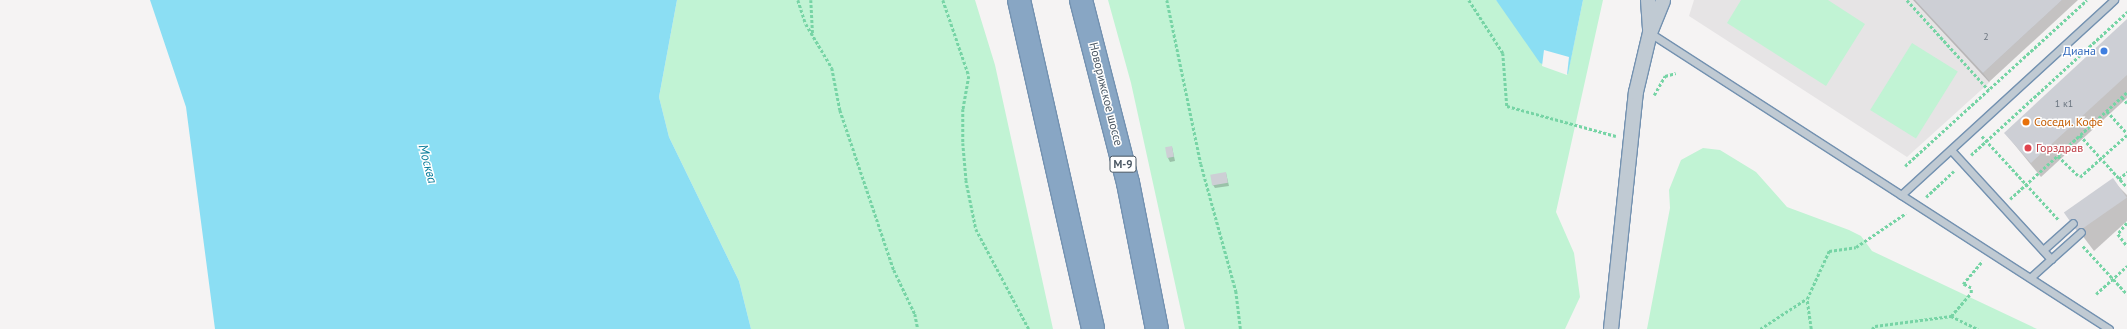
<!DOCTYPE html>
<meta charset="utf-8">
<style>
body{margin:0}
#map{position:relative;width:2127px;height:329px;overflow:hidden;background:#f5f3f3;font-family:"PT Sans",sans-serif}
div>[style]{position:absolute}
.education>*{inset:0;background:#e6e4e5}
.green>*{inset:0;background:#c1f3d4;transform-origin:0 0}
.water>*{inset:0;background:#8bdef3}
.pier>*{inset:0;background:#f5f3f3}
.shadow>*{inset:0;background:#0003}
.building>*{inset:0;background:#cdcfd5;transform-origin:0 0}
.path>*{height:2.5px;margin-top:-1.25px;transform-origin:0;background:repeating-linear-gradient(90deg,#76d4a5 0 3px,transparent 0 5px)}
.roads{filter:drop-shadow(1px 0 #7391b0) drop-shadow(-1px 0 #7391b0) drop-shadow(0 1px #7391b0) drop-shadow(0 -1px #7391b0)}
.lane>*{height:7px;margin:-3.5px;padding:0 3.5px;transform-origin:3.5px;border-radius:3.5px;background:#c0cad3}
.street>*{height:14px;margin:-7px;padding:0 7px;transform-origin:7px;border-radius:7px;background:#c0cad3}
.highway>*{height:22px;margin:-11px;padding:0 11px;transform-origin:11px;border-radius:11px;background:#88a6c4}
.dots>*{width:11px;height:11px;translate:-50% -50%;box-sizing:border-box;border:2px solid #fff;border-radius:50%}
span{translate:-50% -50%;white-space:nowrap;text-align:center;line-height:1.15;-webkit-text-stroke:3px #fff;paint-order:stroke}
.number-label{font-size:10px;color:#6a747f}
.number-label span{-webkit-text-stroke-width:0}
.shield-label span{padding:1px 3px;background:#fff;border:1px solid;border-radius:3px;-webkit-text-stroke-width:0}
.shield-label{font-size:11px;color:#495662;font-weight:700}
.shop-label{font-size:12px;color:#366cbe}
.right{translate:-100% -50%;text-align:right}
.street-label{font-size:12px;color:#495662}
.food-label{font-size:12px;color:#c56008}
.left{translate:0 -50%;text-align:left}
.health-label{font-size:12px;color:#be3a42}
.water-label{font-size:13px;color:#067b99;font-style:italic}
</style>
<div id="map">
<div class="education">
<div style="clip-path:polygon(1694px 0,2062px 0,1983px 73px,1990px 82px,1907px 157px,1689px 16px)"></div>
</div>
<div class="green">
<div style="clip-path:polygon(677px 0,975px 0,995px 65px,1053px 329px,751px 329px,739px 281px,669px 137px,659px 97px)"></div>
<div style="clip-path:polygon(1108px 0,1496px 0,1568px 73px,1583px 0,1603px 0,1556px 212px,1574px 253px,1580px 297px,1565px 329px,1185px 329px,1131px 83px)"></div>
<div style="clip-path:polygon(1741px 0,1828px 0,1865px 24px,1826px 86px,1727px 23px)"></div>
<div style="left:1912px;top:43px;width:54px;height:79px;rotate:32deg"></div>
<div style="clip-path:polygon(1703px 148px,1720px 150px,1756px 172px,1787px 207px,1849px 230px,1861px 236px,1872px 251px,2037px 329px,1647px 329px,1670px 208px,1669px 190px,1681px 160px)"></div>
</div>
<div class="water">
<div style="clip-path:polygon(150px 0,677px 0,659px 97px,669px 137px,739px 281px,751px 329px,215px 329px,186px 107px)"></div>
<div style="clip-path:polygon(1496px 0,1583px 0,1568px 74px,1540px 63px)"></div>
</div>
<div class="pier">
<div style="clip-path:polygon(1544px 50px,1569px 57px,1567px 75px,1542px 66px)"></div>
</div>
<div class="shadow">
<div style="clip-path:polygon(1913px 0,2078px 0,1989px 82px)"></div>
<div style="clip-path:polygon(2127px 21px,2127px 98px,2041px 177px,2005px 133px)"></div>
<div style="clip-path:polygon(1172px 147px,1175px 161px,1170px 162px,1168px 158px)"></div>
<div style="clip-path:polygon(1226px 173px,1229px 186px,1215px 188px,1213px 185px)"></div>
<div style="clip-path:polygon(2112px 180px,2127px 195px,2127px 221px,2094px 251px,2070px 219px)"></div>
</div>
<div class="building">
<div style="clip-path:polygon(1915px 0,2062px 0,1983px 73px)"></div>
<div style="clip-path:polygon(2127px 19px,2127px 75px,2031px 163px,2004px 133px)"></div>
<div style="left:1172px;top:146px;width:11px;height:7px;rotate:80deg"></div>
<div style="left:1226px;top:172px;width:11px;height:16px;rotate:80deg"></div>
<div style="left:2113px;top:178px;width:24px;height:60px;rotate:55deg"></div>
</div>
<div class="path">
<div style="left:798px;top:0;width:25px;rotate:72deg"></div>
<div style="left:806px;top:24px;width:51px;rotate:59.4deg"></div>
<div style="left:832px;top:68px;width:43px;rotate:79.2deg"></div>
<div style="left:840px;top:110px;width:169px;rotate:71.4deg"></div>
<div style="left:894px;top:270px;width:49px;rotate:64.5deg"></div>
<div style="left:915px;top:314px;width:15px;rotate:79deg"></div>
<div style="left:811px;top:0;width:35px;rotate:87deg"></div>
<div style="left:943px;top:0;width:80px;rotate:71.1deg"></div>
<div style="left:969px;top:76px;width:34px;rotate:100deg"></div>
<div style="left:963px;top:109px;width:34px;rotate:90deg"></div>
<div style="left:963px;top:143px;width:37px;rotate:85deg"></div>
<div style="left:966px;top:180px;width:50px;rotate:78.5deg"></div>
<div style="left:976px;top:229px;width:113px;rotate:62.1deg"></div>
<div style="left:1167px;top:0;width:167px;rotate:78.3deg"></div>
<div style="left:1201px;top:164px;width:132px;rotate:74.6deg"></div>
<div style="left:1236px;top:291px;width:38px;rotate:83deg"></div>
<div style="left:1469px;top:0;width:63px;rotate:57.3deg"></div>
<div style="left:1503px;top:53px;width:53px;rotate:85.7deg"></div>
<div style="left:1507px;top:106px;width:113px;rotate:15.4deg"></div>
<div style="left:1907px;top:0;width:122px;rotate:47.7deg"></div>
<div style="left:1654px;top:95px;width:22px;rotate:-60deg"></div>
<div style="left:1665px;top:76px;width:11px;rotate:-15deg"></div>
<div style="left:2122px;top:97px;width:8px;rotate:50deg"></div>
<div style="left:2107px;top:111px;width:30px;rotate:48deg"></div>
<div style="left:2080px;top:135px;width:70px;rotate:47.9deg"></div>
<div style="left:1982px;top:136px;width:114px;rotate:47.5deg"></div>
<div style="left:1971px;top:155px;width:212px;rotate:-42.5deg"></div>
<div style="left:2058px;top:156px;width:30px;rotate:44deg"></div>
<div style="left:2080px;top:177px;width:63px;rotate:-41.8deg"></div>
<div style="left:1905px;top:166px;width:246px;rotate:-42.4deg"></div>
<div style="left:2119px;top:179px;width:11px;rotate:-41deg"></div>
<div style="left:1926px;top:197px;width:38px;rotate:-43deg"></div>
<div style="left:2010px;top:199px;width:159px;rotate:-42.4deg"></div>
<div style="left:2127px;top:223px;width:14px;rotate:129deg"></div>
<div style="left:2118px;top:234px;width:15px;rotate:53deg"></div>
<div style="left:2083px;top:246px;width:65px;rotate:47.5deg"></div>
<div style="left:2096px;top:294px;width:42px;rotate:-42.1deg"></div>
<div style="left:1951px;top:316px;width:30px;rotate:-49deg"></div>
<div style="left:1971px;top:293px;width:5px;rotate:-90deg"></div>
<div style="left:1971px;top:288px;width:9px;rotate:-153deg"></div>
<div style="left:1963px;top:284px;width:30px;rotate:-50deg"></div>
<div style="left:1760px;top:329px;width:55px;rotate:-33.1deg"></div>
<div style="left:1811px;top:329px;width:30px;rotate:-98deg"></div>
<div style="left:1807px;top:299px;width:53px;rotate:-65.4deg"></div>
<div style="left:1829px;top:251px;width:27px;rotate:-8deg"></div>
<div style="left:1856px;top:247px;width:60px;rotate:-34.2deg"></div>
<div style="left:1872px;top:329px;width:4px;rotate:-45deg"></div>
<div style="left:1875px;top:326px;width:77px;rotate:-7.5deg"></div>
<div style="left:1951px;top:316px;width:30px;rotate:26deg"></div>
</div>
<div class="roads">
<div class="lane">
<div style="left:1650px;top:33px;width:546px;rotate:32.82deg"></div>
<div style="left:1951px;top:150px;width:148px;rotate:47.5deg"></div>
<div style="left:2051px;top:259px;width:28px;rotate:138deg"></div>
<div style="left:1901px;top:195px;width:289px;rotate:-42.5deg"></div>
<div style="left:2043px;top:250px;width:40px;rotate:-42deg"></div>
<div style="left:2051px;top:259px;width:40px;rotate:-42deg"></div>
</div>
<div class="street">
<div style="left:1648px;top:0;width:29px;rotate:86deg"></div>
<div style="left:1611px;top:329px;width:238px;rotate:-84deg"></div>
<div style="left:1636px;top:92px;width:61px;rotate:-76.7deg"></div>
<div style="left:1650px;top:33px;width:35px;rotate:-68deg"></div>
</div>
<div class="highway">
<div style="left:1019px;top:0;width:337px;rotate:77.3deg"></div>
<div style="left:1081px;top:0;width:189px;rotate:75.6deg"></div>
<div style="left:1128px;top:183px;width:149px;rotate:78.8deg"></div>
</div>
</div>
<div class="dots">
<div style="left:2104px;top:51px;background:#3f7fe0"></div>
<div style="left:2026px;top:122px;background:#e8710a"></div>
<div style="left:2028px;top:148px;background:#e0444e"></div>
</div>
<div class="number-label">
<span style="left:1986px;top:37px">2</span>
<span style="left:2064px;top:104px">1 к1</span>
</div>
<div class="shield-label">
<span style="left:1123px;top:164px">М-9</span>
</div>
<div class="shop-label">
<span class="right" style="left:2096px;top:51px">Диана</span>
</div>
<div class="street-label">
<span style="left:1106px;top:94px;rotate:76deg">Новорижское шоссе</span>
</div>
<div class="food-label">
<span class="left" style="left:2034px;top:122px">Соседи. Кофе</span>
</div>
<div class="health-label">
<span class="left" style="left:2036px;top:148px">Горздрав</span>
</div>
<div class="water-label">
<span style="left:427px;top:164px;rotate:75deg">Москва</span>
</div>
</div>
